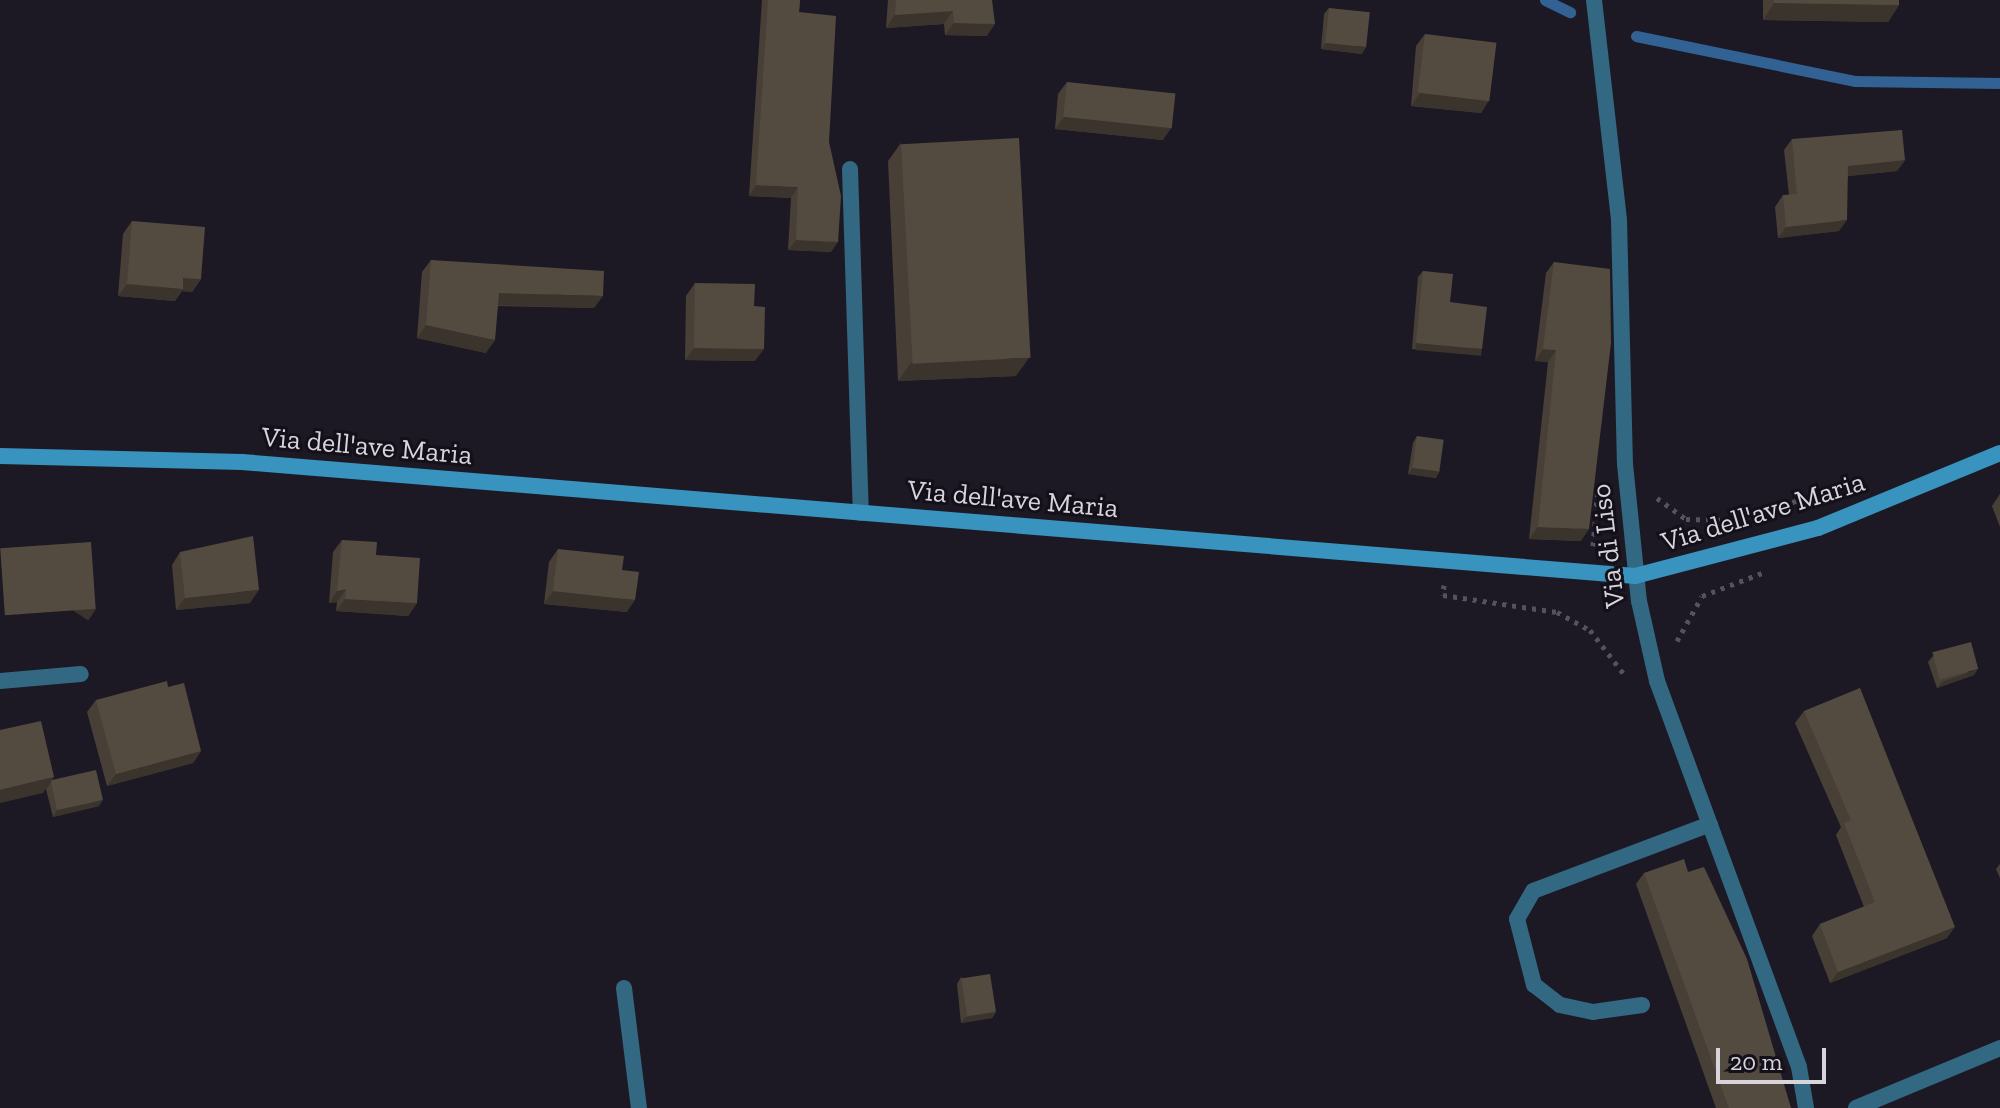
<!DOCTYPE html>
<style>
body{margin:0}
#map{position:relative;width:2000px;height:1108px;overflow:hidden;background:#1d1924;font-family:"Zilla Slab",serif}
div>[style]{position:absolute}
.stream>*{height:11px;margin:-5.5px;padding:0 5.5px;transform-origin:5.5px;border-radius:5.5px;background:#316293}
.path>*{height:5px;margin-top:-2.5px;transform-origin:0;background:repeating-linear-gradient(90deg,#56525c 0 4px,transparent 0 10px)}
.lane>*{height:16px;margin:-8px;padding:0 8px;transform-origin:8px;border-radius:8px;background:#336882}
.street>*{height:16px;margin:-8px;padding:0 8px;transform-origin:8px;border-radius:8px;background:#336882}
.secondary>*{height:16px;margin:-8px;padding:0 8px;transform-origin:8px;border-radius:8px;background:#3893be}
.wall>*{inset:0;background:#484037}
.shaded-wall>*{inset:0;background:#3b342d;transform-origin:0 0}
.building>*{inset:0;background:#544b40;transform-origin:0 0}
span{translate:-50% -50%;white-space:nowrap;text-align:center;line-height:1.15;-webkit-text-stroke:6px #14101a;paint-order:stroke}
.street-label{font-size:28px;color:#d7d4dc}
.scale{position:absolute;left:1716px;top:1048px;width:110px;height:36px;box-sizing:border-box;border:4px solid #d7d4dc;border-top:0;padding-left:10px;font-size:24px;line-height:28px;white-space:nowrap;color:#d7d4dc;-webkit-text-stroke:6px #14101a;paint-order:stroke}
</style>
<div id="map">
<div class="stream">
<div style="left:1545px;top:0;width:28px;rotate:26deg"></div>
<div style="left:1636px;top:36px;width:224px;rotate:11.6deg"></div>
<div style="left:1855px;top:81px;width:145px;rotate:0.8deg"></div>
</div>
<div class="path">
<div style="left:1657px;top:498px;width:36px;rotate:36deg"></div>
<div style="left:1686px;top:519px;width:45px;rotate:1.3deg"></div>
<div style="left:1764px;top:512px;width:97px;rotate:-19.2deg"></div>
<div style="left:1593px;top:546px;width:58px;rotate:-85.1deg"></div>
<div style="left:1444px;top:585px;width:10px;rotate:96deg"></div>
<div style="left:1443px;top:595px;width:115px;rotate:8.5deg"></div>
<div style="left:1557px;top:612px;width:38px;rotate:29deg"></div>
<div style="left:1590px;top:630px;width:59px;rotate:52.5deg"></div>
<div style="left:1677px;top:641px;width:51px;rotate:-60.9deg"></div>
<div style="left:1702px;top:596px;width:64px;rotate:-21deg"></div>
</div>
<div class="lane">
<div style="left:850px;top:169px;width:344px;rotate:88.2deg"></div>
<div style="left:624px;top:988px;width:121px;rotate:82.9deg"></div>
<div style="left:1642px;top:1005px;width:49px;rotate:171.9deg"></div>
<div style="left:1593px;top:1012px;width:34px;rotate:-168deg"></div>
<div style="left:1560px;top:1005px;width:33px;rotate:-142deg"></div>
<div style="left:1534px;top:985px;width:68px;rotate:-104.4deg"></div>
<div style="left:1517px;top:919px;width:32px;rotate:-60deg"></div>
<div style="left:1533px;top:891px;width:189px;rotate:-20.7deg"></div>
<div style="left:1856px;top:1108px;width:156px;rotate:-22.6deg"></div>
</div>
<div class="street">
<div style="left:1594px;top:0;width:221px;rotate:83.5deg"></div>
<div style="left:1619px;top:220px;width:244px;rotate:88.6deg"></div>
<div style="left:1625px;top:464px;width:138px;rotate:84.2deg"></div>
<div style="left:1639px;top:601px;width:82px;rotate:77.3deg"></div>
<div style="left:1657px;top:681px;width:411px;rotate:69.8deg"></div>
<div style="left:1799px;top:1067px;width:42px;rotate:80.3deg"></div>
<div style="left:0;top:681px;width:81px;rotate:-4.9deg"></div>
</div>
<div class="secondary">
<div style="left:0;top:456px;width:242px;rotate:1.4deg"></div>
<div style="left:242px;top:462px;width:1398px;rotate:4.68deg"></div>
<div style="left:1635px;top:576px;width:189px;rotate:-14.7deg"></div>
<div style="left:1818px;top:528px;width:197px;rotate:-22.4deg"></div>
</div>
<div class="wall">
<div style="clip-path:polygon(762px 0,800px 0,799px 12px,829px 142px,831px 252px,788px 250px,791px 198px,749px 196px)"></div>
<div style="clip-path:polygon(888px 0,992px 0,987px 36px,945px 35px,944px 24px,886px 28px)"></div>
<div style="clip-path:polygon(1763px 0,1899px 0,1899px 5px,1888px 22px,1763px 20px)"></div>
<div style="clip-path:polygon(1329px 8px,1362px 54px,1321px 49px,1324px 14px)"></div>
<div style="clip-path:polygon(1425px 34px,1489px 100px,1481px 113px,1411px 106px,1416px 46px)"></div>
<div style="clip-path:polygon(1067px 82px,1163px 140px,1055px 129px,1058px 94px)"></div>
<div style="clip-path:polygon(1792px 139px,1905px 160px,1897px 171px,1848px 176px,1839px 231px,1778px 238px,1775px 207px,1783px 195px,1789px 195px,1784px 150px)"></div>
<div style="clip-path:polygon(901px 143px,1016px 376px,898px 381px,888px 161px)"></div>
<div style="clip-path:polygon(132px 221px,201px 279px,192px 292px,182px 291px,175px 301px,118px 296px,123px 234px)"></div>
<div style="clip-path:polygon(431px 260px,594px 308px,498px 306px,486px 353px,417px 338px,422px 272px)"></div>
<div style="clip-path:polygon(1554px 262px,1581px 541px,1529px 539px,1548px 362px,1535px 361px,1546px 273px)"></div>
<div style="clip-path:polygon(1423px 271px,1450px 302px,1478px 355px,1412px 349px,1418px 277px)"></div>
<div style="clip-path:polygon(695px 283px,754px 306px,755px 361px,685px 360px,686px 296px)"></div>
<div style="clip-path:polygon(1417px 436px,1436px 478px,1408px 474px,1413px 443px)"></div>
<div style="clip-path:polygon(2000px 494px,2000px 527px,1992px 506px)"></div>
<div style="clip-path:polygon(342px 540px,376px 555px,417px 603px,408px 616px,336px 611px,337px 602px,329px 603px,333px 552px)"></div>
<div style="clip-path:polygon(558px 549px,622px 570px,627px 612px,544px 604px,549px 562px)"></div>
<div style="clip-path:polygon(180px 552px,250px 603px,176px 610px,172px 565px)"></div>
<div style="clip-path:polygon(1933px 656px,1974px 675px,1937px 688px,1928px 662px)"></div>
<div style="clip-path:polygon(96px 700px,201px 751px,193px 763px,107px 786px,87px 712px)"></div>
<div style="clip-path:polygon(1804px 711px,1947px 938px,1830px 983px,1812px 936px,1820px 924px,1864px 907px,1836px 835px,1841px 827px,1795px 723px)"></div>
<div style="clip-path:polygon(52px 780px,99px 806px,53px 817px,46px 789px,43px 793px)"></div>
<div style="clip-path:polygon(2000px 864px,2000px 878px,1996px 869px)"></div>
<div style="clip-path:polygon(1688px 872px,1791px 1108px,1716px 1108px,1636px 884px,1644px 873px)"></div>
<div style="clip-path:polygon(961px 977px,996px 1012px,992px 1018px,961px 1023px,957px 984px)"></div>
</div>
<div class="shaded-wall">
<div style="clip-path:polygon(1774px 3px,1899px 5px,1888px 22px,1763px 20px)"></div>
<div style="clip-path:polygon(953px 11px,944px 24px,886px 28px,895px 15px)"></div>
<div style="clip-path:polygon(954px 23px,995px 24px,987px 36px,945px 35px)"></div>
<div style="clip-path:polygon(1326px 43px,1366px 47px,1362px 54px,1321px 49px)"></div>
<div style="clip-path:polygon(1420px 93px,1489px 100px,1481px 113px,1411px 106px)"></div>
<div style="clip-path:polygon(1064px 117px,1172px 127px,1163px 140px,1055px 129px)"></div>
<div style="clip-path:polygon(1905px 160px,1897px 171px,1840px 177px,1848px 166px)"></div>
<div style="clip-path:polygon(756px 185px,798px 187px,791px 198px,749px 196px)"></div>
<div style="clip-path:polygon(1847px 220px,1839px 231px,1778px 238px,1786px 227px)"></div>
<div style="clip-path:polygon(796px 240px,838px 242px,831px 252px,788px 250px)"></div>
<div style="clip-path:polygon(183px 278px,201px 279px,192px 292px,182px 291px,175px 301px,118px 296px,127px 284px)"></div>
<div style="clip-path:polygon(499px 293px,603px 296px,594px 308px,490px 305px)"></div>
<div style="clip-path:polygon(426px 325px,495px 340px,486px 353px,417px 338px)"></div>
<div style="left:1416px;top:343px;width:66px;height:7px;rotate:5deg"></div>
<div style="clip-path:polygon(694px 348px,764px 349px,755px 361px,685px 360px)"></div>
<div style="clip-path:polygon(1543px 349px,1556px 350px,1548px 362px,1535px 361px)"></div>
<div style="clip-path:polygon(1029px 358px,1016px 376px,898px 381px,911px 363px)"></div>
<div style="clip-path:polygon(1413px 468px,1440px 471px,1436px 478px,1408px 474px)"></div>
<div style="clip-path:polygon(1538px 527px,1589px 529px,1581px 541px,1529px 539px)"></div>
<div style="clip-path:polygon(346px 589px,337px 602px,329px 603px,337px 591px)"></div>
<div style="clip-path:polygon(259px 590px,250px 603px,176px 610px,185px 598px)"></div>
<div style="clip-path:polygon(553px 591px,635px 600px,627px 612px,544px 604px)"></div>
<div style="clip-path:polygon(345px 599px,417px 603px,408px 616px,336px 611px)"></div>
<div style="left:96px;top:609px;width:14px;height:96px;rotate:124deg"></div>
<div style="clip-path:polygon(1978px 669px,1974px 675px,1937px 688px,1942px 682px)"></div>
<div style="clip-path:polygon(201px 751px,193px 763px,107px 786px,116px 774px)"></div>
<div style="clip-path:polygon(54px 777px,43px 793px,0 803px,0 790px)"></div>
<div style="clip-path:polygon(103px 800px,99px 806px,53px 817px,57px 810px)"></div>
<div style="clip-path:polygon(1955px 927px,1947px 938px,1830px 983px,1838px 972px)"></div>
<div style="clip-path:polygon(996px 1012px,992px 1018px,961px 1023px,965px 1017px)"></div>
</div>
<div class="building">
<div style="clip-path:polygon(768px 0,800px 0,799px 12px,836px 16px,829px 142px,841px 196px,838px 242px,796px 240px,798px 187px,756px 185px)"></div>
<div style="clip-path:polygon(896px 0,992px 0,995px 24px,954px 23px,953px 11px,895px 15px)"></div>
<div style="clip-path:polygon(1774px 0,1899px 0,1899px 5px,1774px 3px)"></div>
<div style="left:1329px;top:8px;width:41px;height:35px;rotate:6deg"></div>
<div style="left:1425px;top:34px;width:72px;height:59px;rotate:7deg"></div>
<div style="left:1067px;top:82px;width:109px;height:35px;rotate:6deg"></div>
<div style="clip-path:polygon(1902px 130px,1905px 160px,1848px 166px,1847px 220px,1786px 227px,1783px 195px,1797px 194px,1792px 139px)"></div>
<div style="left:1019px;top:138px;width:220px;height:118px;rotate:87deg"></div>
<div style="clip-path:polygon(132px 221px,205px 227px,201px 279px,183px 278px,183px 289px,127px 284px)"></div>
<div style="clip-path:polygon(431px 260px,604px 271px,603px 296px,499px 293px,495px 340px,426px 325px)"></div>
<div style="clip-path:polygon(1554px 262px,1610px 269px,1611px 343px,1589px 529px,1538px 527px,1556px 350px,1543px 349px)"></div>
<div style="clip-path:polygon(1423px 271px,1453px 274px,1450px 302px,1487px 307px,1482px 349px,1416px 343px)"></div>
<div style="clip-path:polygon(695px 283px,755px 284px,754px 306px,765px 307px,764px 349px,694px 348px)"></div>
<div style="left:1417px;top:436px;width:27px;height:32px;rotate:8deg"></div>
<div style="clip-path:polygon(253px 536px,259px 590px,185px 598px,180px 552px)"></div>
<div style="clip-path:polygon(342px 540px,377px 542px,376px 555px,420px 558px,417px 603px,345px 599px,346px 589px,337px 591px)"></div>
<div style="left:91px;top:542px;width:67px;height:91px;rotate:86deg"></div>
<div style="clip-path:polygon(558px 549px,624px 556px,622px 570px,639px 572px,635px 600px,553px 591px)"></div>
<div style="left:1971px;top:642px;width:28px;height:40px;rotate:75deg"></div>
<div style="clip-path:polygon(167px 681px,168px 687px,184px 683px,201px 751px,116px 774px,96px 700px)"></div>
<div style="clip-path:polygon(1860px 688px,1955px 927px,1838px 972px,1820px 924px,1875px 902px,1844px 823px,1851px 820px,1804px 711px)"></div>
<div style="clip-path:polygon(41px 721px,54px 777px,0 790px,0 730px)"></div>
<div style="clip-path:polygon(96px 770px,103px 800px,57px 810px,51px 782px,52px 780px)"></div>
<div style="clip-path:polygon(1684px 859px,1688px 872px,1704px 867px,1747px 959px,1791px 1108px,1729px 1108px,1644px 873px)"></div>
<div style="left:990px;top:974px;width:38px;height:29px;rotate:81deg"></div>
</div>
<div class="street-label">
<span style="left:367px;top:446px;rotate:5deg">Via dell'ave Maria</span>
<span style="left:1013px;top:499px;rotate:5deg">Via dell'ave Maria</span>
<span style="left:1763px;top:512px;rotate:-17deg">Via dell'ave Maria</span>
<span style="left:1608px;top:546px;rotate:-97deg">Via di Liso</span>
</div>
<div class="scale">20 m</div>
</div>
